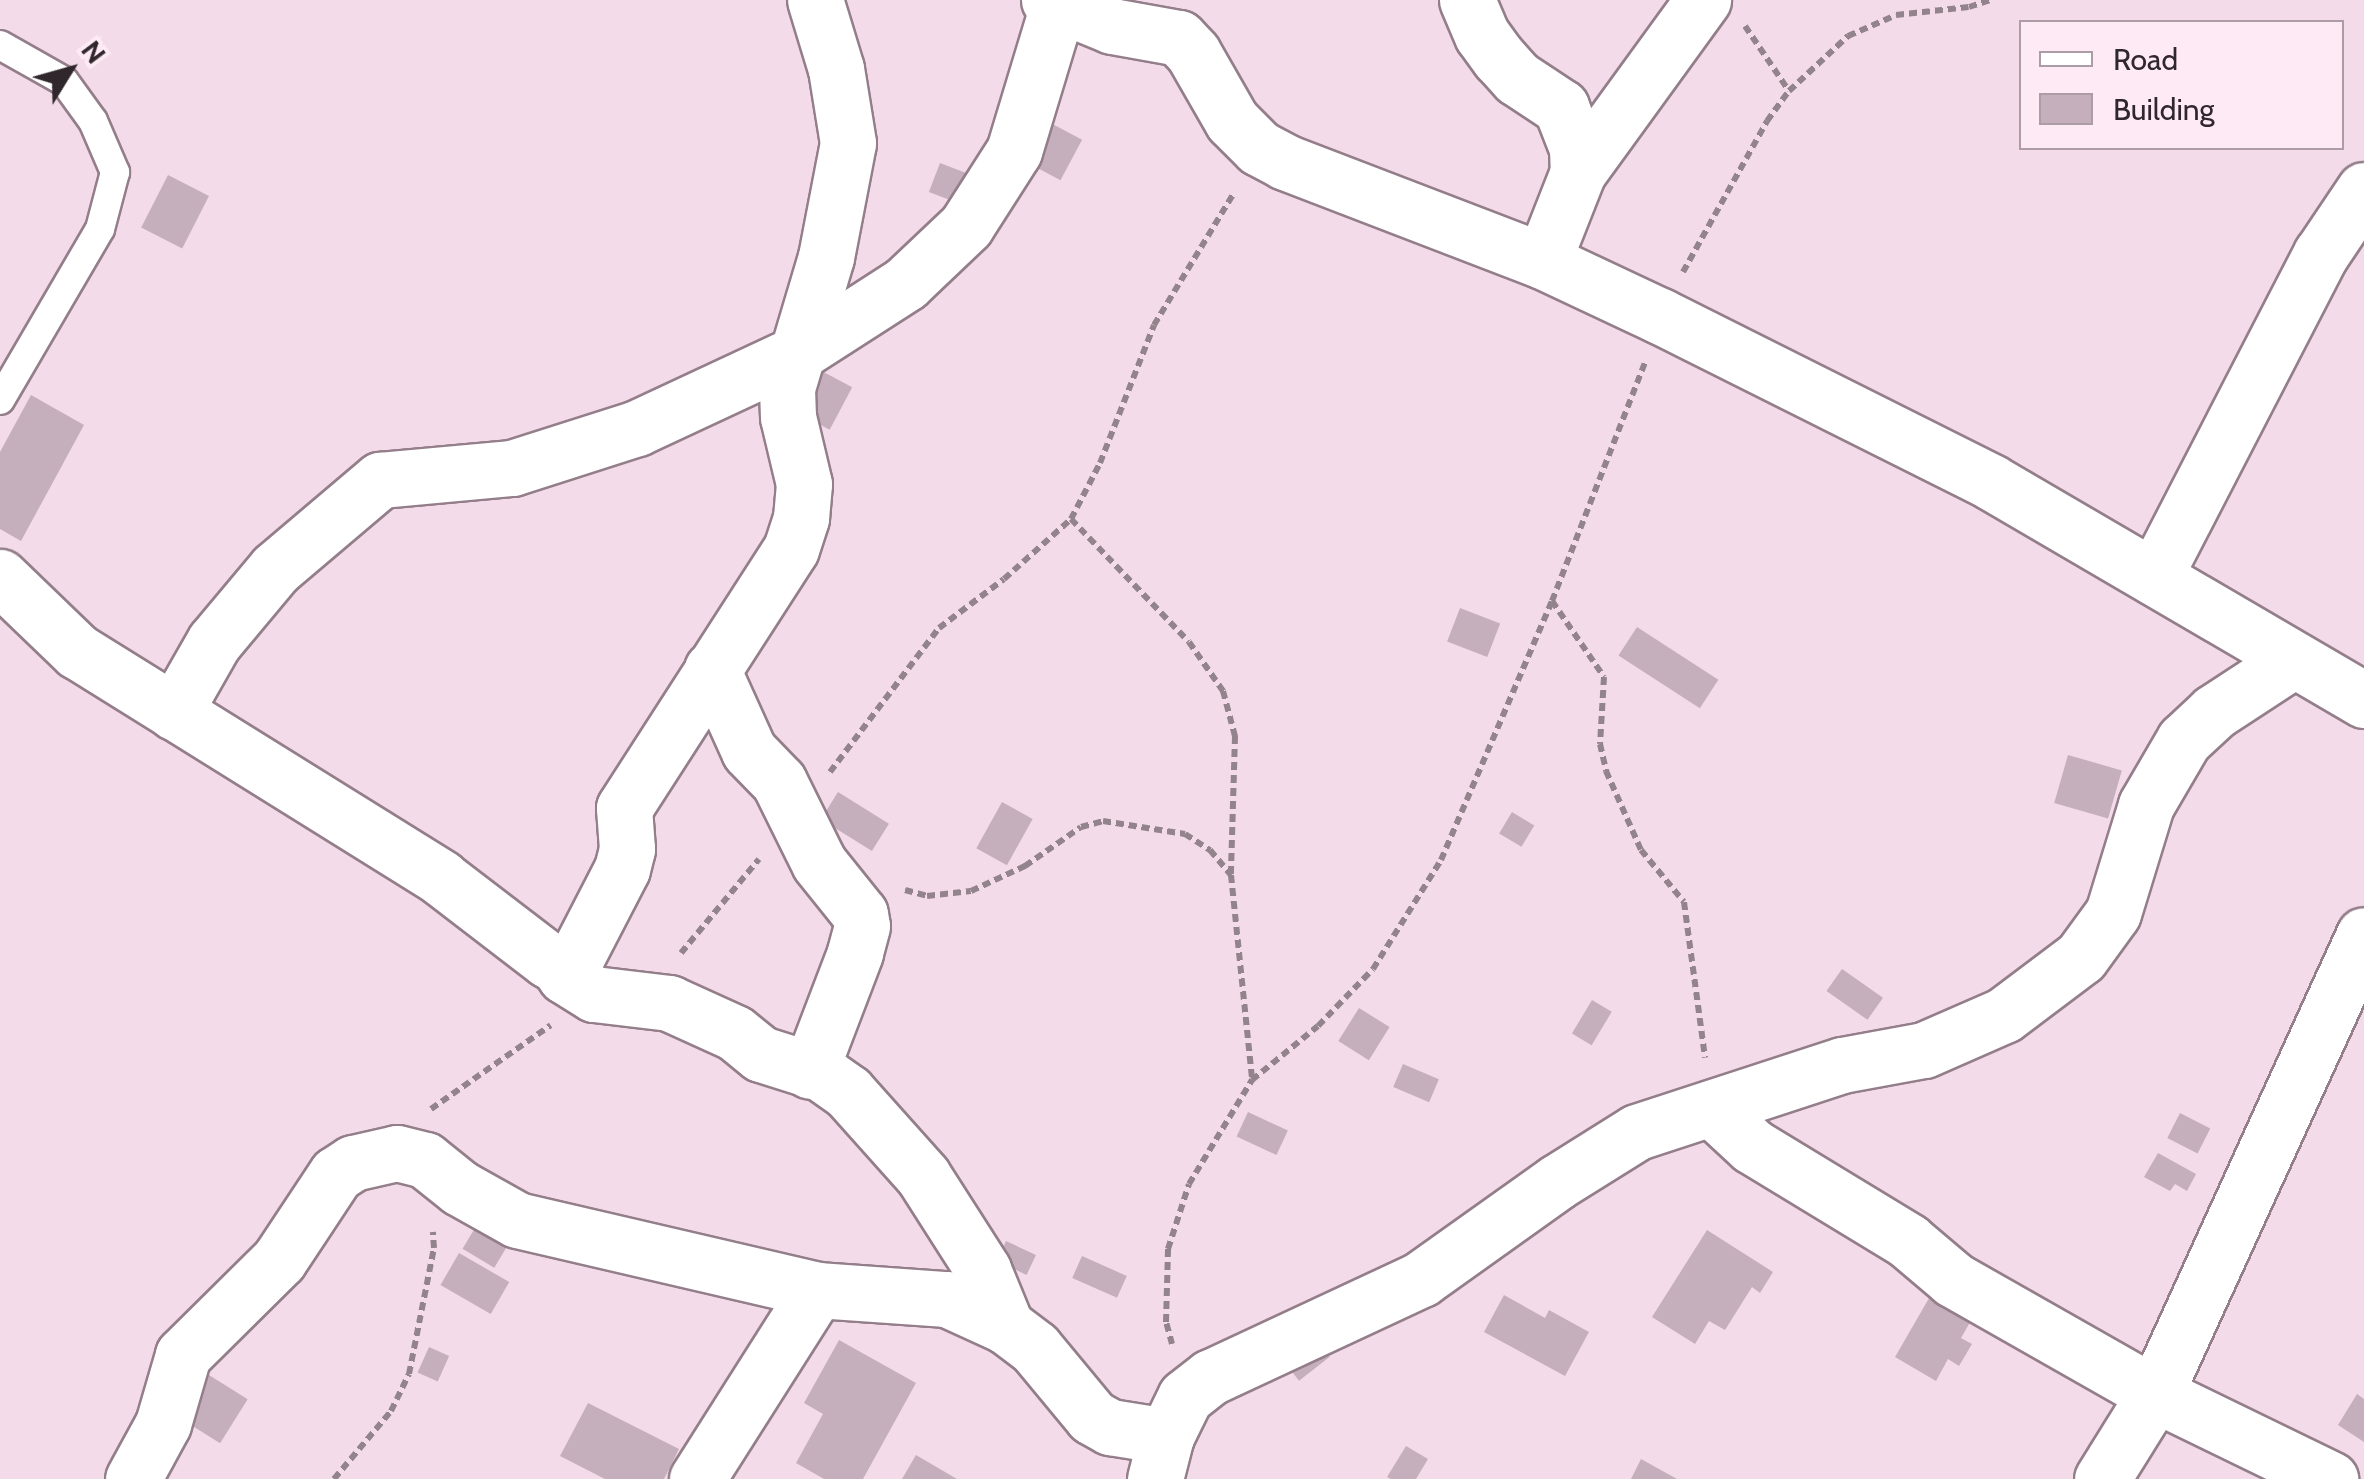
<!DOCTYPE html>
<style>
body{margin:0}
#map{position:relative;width:2364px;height:1479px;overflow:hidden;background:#f3dbe9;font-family:Cabin,sans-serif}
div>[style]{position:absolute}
.building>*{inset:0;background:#c6afbc;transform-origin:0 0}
.path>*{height:6px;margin-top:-3px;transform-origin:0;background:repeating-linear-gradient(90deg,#93838c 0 8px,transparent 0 13px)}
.roads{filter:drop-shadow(2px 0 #937e8a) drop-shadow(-2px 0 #937e8a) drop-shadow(0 2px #937e8a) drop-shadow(0 -2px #937e8a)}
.lane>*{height:28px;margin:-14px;padding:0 14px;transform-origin:14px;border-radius:14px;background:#fff}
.street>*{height:55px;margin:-27.5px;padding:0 27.5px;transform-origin:27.5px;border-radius:27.5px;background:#fff}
span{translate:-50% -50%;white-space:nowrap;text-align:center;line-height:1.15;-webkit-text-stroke:10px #fdeaf5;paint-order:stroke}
.legend{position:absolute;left:2019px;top:20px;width:325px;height:130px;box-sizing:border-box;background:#fdeaf5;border:2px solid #ab9ca5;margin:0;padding:12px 18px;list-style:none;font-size:30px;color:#30272c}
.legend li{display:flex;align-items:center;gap:20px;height:50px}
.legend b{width:50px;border:2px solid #ab9ca5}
.north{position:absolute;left:20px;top:20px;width:100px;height:100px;-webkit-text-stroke:8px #fdeaf5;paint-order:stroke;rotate:53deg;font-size:28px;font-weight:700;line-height:40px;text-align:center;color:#30272c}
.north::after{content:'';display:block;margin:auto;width:35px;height:45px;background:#30272c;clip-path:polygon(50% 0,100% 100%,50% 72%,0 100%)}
</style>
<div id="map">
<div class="building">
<div style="left:1045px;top:120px;width:42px;height:46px;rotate:28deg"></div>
<div style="left:940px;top:163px;width:47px;height:31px;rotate:21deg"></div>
<div style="left:168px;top:175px;width:46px;height:59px;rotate:27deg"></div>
<div style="left:816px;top:368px;width:41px;height:48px;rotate:28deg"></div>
<div style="clip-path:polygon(31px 395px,84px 425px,21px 541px,0 529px,0 452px)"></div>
<div style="left:1460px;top:608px;width:43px;height:36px;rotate:21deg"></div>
<div style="left:1637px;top:627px;width:97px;height:34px;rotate:33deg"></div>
<div style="left:2068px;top:755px;width:56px;height:50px;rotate:16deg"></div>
<div style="left:838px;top:792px;width:60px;height:32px;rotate:32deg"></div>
<div style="left:1002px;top:802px;width:35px;height:53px;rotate:29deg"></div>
<div style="left:1512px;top:812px;width:26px;height:25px;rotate:31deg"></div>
<div style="left:1842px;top:969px;width:50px;height:27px;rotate:35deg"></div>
<div style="left:1592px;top:1000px;width:23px;height:39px;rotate:31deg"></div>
<div style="left:1359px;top:1008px;width:36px;height:39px;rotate:32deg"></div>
<div style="left:1403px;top:1064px;width:39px;height:25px;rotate:23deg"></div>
<div style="left:1248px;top:1112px;width:44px;height:27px;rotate:25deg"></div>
<div style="left:2180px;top:1113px;width:34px;height:28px;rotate:27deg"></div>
<div style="clip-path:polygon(2158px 1153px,2196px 1174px,2187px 1191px,2175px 1184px,2170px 1191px,2144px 1177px)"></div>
<div style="left:478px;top:1223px;width:37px;height:30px;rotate:31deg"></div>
<div style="clip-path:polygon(1707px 1230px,1773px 1272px,1760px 1293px,1752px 1287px,1725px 1330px,1709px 1321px,1695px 1344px,1652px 1317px)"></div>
<div style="left:1006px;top:1241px;width:33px;height:22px;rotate:25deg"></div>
<div style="left:459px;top:1253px;width:58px;height:37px;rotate:30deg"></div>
<div style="left:1082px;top:1256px;width:49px;height:24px;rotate:24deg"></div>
<div style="clip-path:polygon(1932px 1293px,1973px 1317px,1961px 1338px,1972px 1344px,1959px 1366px,1948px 1359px,1936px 1381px,1895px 1357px)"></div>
<div style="clip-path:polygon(1504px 1295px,1545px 1318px,1549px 1310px,1589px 1332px,1565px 1376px,1484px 1332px)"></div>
<div style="clip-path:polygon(839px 1340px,916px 1383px,863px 1479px,824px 1479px,796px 1463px,823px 1414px,804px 1403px)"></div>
<div style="left:429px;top:1347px;width:22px;height:28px;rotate:24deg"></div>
<div style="left:1323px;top:1348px;width:11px;height:39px;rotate:52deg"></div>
<div style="left:201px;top:1370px;width:55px;height:52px;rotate:32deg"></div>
<div style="clip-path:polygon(2357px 1394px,2364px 1399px,2364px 1442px,2338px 1425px)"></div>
<div style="clip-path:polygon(588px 1403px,679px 1449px,664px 1479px,605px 1479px,560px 1456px)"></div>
<div style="clip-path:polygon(1406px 1446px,1428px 1459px,1416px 1479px,1391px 1479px,1387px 1477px)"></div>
<div style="clip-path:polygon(916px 1455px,957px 1479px,902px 1479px)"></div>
<div style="clip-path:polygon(1641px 1459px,1677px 1479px,1631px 1479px)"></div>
</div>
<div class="path">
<div style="left:1745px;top:26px;width:78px;rotate:55.9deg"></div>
<div style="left:1683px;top:272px;width:173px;rotate:-60.9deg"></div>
<div style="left:1767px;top:121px;width:37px;rotate:-54deg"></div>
<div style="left:1789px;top:91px;width:81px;rotate:-43deg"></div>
<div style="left:1848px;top:36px;width:52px;rotate:-23.6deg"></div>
<div style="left:1896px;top:15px;width:73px;rotate:-6.3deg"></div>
<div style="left:1969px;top:7px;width:22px;rotate:-18deg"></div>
<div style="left:1071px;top:519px;width:170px;rotate:46.2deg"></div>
<div style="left:1189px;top:642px;width:60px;rotate:55.2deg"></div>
<div style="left:1223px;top:691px;width:47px;rotate:75.1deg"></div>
<div style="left:1235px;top:736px;width:138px;rotate:91.7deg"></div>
<div style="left:1552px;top:601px;width:92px;rotate:55.6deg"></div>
<div style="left:1604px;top:677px;width:67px;rotate:93.4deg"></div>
<div style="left:1600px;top:744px;width:28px;rotate:77deg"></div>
<div style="left:1606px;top:771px;width:86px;rotate:66.1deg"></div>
<div style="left:1641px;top:850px;width:67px;rotate:50.4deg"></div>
<div style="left:1684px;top:902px;width:157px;rotate:82.3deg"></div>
<div style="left:830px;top:772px;width:181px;rotate:-52.9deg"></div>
<div style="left:939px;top:628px;width:81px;rotate:-37deg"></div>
<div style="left:1004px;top:579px;width:90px;rotate:-41.8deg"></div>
<div style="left:1071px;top:519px;width:63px;rotate:-62.6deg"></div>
<div style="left:1100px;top:463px;width:148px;rotate:-68.6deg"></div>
<div style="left:1154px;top:325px;width:154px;rotate:-58.8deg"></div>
<div style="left:905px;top:890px;width:23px;rotate:15deg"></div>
<div style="left:927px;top:896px;width:44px;rotate:-6.5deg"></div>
<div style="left:971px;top:891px;width:60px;rotate:-24.8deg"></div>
<div style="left:1025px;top:866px;width:68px;rotate:-34.9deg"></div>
<div style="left:1081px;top:827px;width:23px;rotate:-15deg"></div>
<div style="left:1103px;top:821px;width:83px;rotate:9deg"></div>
<div style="left:1185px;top:834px;width:30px;rotate:33deg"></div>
<div style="left:1210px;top:850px;width:33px;rotate:50deg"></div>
<div style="left:1231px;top:875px;width:204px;rotate:84.1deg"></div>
<div style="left:681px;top:953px;width:122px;rotate:-50.3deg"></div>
<div style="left:431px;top:1109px;width:146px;rotate:-35deg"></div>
<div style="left:1172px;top:1344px;width:23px;rotate:-105deg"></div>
<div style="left:1166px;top:1322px;width:73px;rotate:-88.4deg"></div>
<div style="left:1168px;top:1249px;width:68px;rotate:-72.1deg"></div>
<div style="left:1189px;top:1184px;width:122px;rotate:-58.8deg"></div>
<div style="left:1252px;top:1080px;width:85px;rotate:-39.3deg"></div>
<div style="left:1318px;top:1026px;width:79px;rotate:-46deg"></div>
<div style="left:1373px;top:969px;width:128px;rotate:-58deg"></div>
<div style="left:1441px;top:860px;width:282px;rotate:-66.8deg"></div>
<div style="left:1552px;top:601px;width:256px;rotate:-68.7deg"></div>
<div style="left:334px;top:1479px;width:89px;rotate:-50deg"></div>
<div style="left:391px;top:1411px;width:41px;rotate:-64.1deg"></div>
<div style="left:409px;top:1374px;width:128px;rotate:-78.8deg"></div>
<div style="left:434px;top:1248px;width:16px;rotate:-94deg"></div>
</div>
<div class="roads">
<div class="lane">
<div style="left:0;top:45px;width:73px;rotate:29.4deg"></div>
<div style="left:64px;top:81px;width:49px;rotate:54.1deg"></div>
<div style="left:93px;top:121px;width:56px;rotate:66.7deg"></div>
<div style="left:115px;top:172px;width:59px;rotate:104.7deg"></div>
<div style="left:100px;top:229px;width:198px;rotate:120.3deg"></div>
</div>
<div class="street">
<div style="left:1049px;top:0;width:68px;rotate:22.4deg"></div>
<div style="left:1112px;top:26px;width:68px;rotate:10.2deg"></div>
<div style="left:1179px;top:38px;width:21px;rotate:47deg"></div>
<div style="left:1193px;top:53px;width:78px;rotate:60.2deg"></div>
<div style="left:1232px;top:121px;width:38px;rotate:45deg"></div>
<div style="left:1259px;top:148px;width:30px;rotate:28deg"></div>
<div style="left:1285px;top:162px;width:276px;rotate:21deg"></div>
<div style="left:1543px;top:261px;width:129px;rotate:25.2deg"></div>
<div style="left:1660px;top:316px;width:370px;rotate:26.6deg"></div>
<div style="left:1991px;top:482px;width:432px;rotate:30.3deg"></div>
<div style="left:1467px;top:0;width:38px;rotate:67deg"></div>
<div style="left:1482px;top:35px;width:29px;rotate:54deg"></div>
<div style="left:1499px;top:58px;width:27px;rotate:48deg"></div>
<div style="left:1517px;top:78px;width:53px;rotate:33.4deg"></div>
<div style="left:1561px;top:107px;width:44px;rotate:68.7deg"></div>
<div style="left:1577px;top:148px;width:24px;rotate:88deg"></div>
<div style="left:1543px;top:261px;width:96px;rotate:-68.5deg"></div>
<div style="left:1578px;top:172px;width:213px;rotate:-54deg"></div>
<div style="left:0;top:577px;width:107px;rotate:43.9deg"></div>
<div style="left:77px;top:651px;width:429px;rotate:31.9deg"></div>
<div style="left:441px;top:878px;width:135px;rotate:37.5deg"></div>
<div style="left:548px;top:960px;width:12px;rotate:31deg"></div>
<div style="left:558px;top:966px;width:18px;rotate:-19deg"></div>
<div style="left:575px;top:960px;width:102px;rotate:-62.7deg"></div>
<div style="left:622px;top:869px;width:21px;rotate:-76deg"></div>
<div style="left:627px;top:849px;width:41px;rotate:-94.2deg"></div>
<div style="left:624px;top:808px;width:308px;rotate:-57.2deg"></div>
<div style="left:791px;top:549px;width:33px;rotate:-72deg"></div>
<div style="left:801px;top:518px;width:34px;rotate:-85deg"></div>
<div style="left:804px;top:484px;width:69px;rotate:-103.4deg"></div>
<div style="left:788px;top:417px;width:29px;rotate:-92deg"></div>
<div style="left:787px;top:388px;width:137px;rotate:-73.4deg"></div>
<div style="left:826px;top:257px;width:116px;rotate:-79.1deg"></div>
<div style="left:848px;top:143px;width:75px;rotate:-99.2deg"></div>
<div style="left:836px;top:69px;width:72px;rotate:-106.9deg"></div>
<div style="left:2154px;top:577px;width:364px;rotate:-62.7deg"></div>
<div style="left:2321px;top:254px;width:77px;rotate:-56.1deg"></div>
<div style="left:712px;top:669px;width:90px;rotate:65.7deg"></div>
<div style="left:749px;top:751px;width:43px;rotate:45.9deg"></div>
<div style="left:779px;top:782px;width:90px;rotate:63.7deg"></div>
<div style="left:819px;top:863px;width:65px;rotate:51.2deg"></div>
<div style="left:860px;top:914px;width:12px;rotate:81deg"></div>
<div style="left:862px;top:926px;width:28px;rotate:105deg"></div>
<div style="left:855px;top:953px;width:126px;rotate:110.9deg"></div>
<div style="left:174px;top:712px;width:81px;rotate:-60.3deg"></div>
<div style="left:214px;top:642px;width:95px;rotate:-50.1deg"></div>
<div style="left:275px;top:569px;width:138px;rotate:-40.3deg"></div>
<div style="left:380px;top:480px;width:133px;rotate:-5.2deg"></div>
<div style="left:512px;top:468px;width:131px;rotate:-17.7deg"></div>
<div style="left:637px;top:428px;width:175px;rotate:-25deg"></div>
<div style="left:796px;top:354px;width:131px;rotate:-32.8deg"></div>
<div style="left:906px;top:283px;width:83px;rotate:-43.5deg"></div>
<div style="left:966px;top:226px;width:89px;rotate:-57.4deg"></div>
<div style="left:1014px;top:151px;width:152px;rotate:-73.2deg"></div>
<div style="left:558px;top:966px;width:12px;rotate:55deg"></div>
<div style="left:565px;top:976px;width:34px;rotate:32deg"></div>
<div style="left:594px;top:994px;width:76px;rotate:6.8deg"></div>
<div style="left:669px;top:1003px;width:72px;rotate:24.4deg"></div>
<div style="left:735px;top:1033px;width:33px;rotate:39deg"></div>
<div style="left:761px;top:1054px;width:63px;rotate:17.6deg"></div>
<div style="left:821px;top:1073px;width:33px;rotate:35deg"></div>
<div style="left:848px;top:1092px;width:113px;rotate:48.2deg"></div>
<div style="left:923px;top:1176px;width:112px;rotate:57.4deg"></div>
<div style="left:983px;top:1270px;width:61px;rotate:67.7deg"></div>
<div style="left:1711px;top:1108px;width:56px;rotate:42.8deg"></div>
<div style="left:1752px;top:1146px;width:183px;rotate:31.3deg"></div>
<div style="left:1908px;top:1241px;width:60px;rotate:40.3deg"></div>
<div style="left:1954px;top:1280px;width:231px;rotate:29.6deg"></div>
<div style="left:2155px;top:1394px;width:195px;rotate:25.9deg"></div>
<div style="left:133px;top:1479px;width:63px;rotate:-61.4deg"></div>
<div style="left:163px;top:1424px;width:72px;rotate:-73.8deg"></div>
<div style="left:183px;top:1355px;width:135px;rotate:-44.7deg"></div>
<div style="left:279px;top:1260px;width:103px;rotate:-56.5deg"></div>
<div style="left:336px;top:1174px;width:20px;rotate:-33deg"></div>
<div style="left:353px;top:1163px;width:45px;rotate:-12.8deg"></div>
<div style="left:397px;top:1153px;width:29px;rotate:14deg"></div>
<div style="left:425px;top:1160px;width:45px;rotate:38.7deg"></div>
<div style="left:460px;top:1188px;width:65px;rotate:29.3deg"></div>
<div style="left:517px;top:1220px;width:308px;rotate:13.1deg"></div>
<div style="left:817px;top:1290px;width:130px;rotate:4deg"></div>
<div style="left:947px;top:1299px;width:65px;rotate:24.6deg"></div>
<div style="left:1006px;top:1326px;width:36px;rotate:37deg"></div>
<div style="left:1035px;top:1348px;width:89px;rotate:50.4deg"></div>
<div style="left:1092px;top:1417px;width:21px;rotate:29deg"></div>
<div style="left:1110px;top:1427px;width:57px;rotate:9.1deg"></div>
<div style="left:697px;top:1479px;width:224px;rotate:-57.6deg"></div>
<div style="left:1155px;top:1479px;width:44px;rotate:-75.7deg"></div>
<div style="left:1166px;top:1436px;width:43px;rotate:-64deg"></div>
<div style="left:1185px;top:1397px;width:33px;rotate:-38deg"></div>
<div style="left:1211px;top:1377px;width:232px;rotate:-25deg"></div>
<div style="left:1421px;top:1279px;width:167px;rotate:-35.5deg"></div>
<div style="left:1557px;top:1182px;width:94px;rotate:-32deg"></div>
<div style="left:1637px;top:1132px;width:216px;rotate:-18.1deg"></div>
<div style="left:1842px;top:1065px;width:83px;rotate:-10.4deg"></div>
<div style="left:1924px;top:1050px;width:87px;rotate:-23.6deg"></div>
<div style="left:2004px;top:1015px;width:96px;rotate:-37deg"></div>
<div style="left:2081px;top:957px;width:54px;rotate:-54deg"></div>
<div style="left:2113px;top:913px;width:113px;rotate:-73deg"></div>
<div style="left:2146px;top:805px;width:75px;rotate:-59.7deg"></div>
<div style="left:2184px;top:740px;width:41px;rotate:-43deg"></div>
<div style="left:2214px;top:712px;width:93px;rotate:-33.2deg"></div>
<div style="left:2102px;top:1479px;width:100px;rotate:-58.1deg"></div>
<div style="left:2155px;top:1394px;width:504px;rotate:-65.52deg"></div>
</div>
</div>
<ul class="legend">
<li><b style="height:12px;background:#fff"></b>Road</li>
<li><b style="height:28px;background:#c6afbc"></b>Building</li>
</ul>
<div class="north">N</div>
</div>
